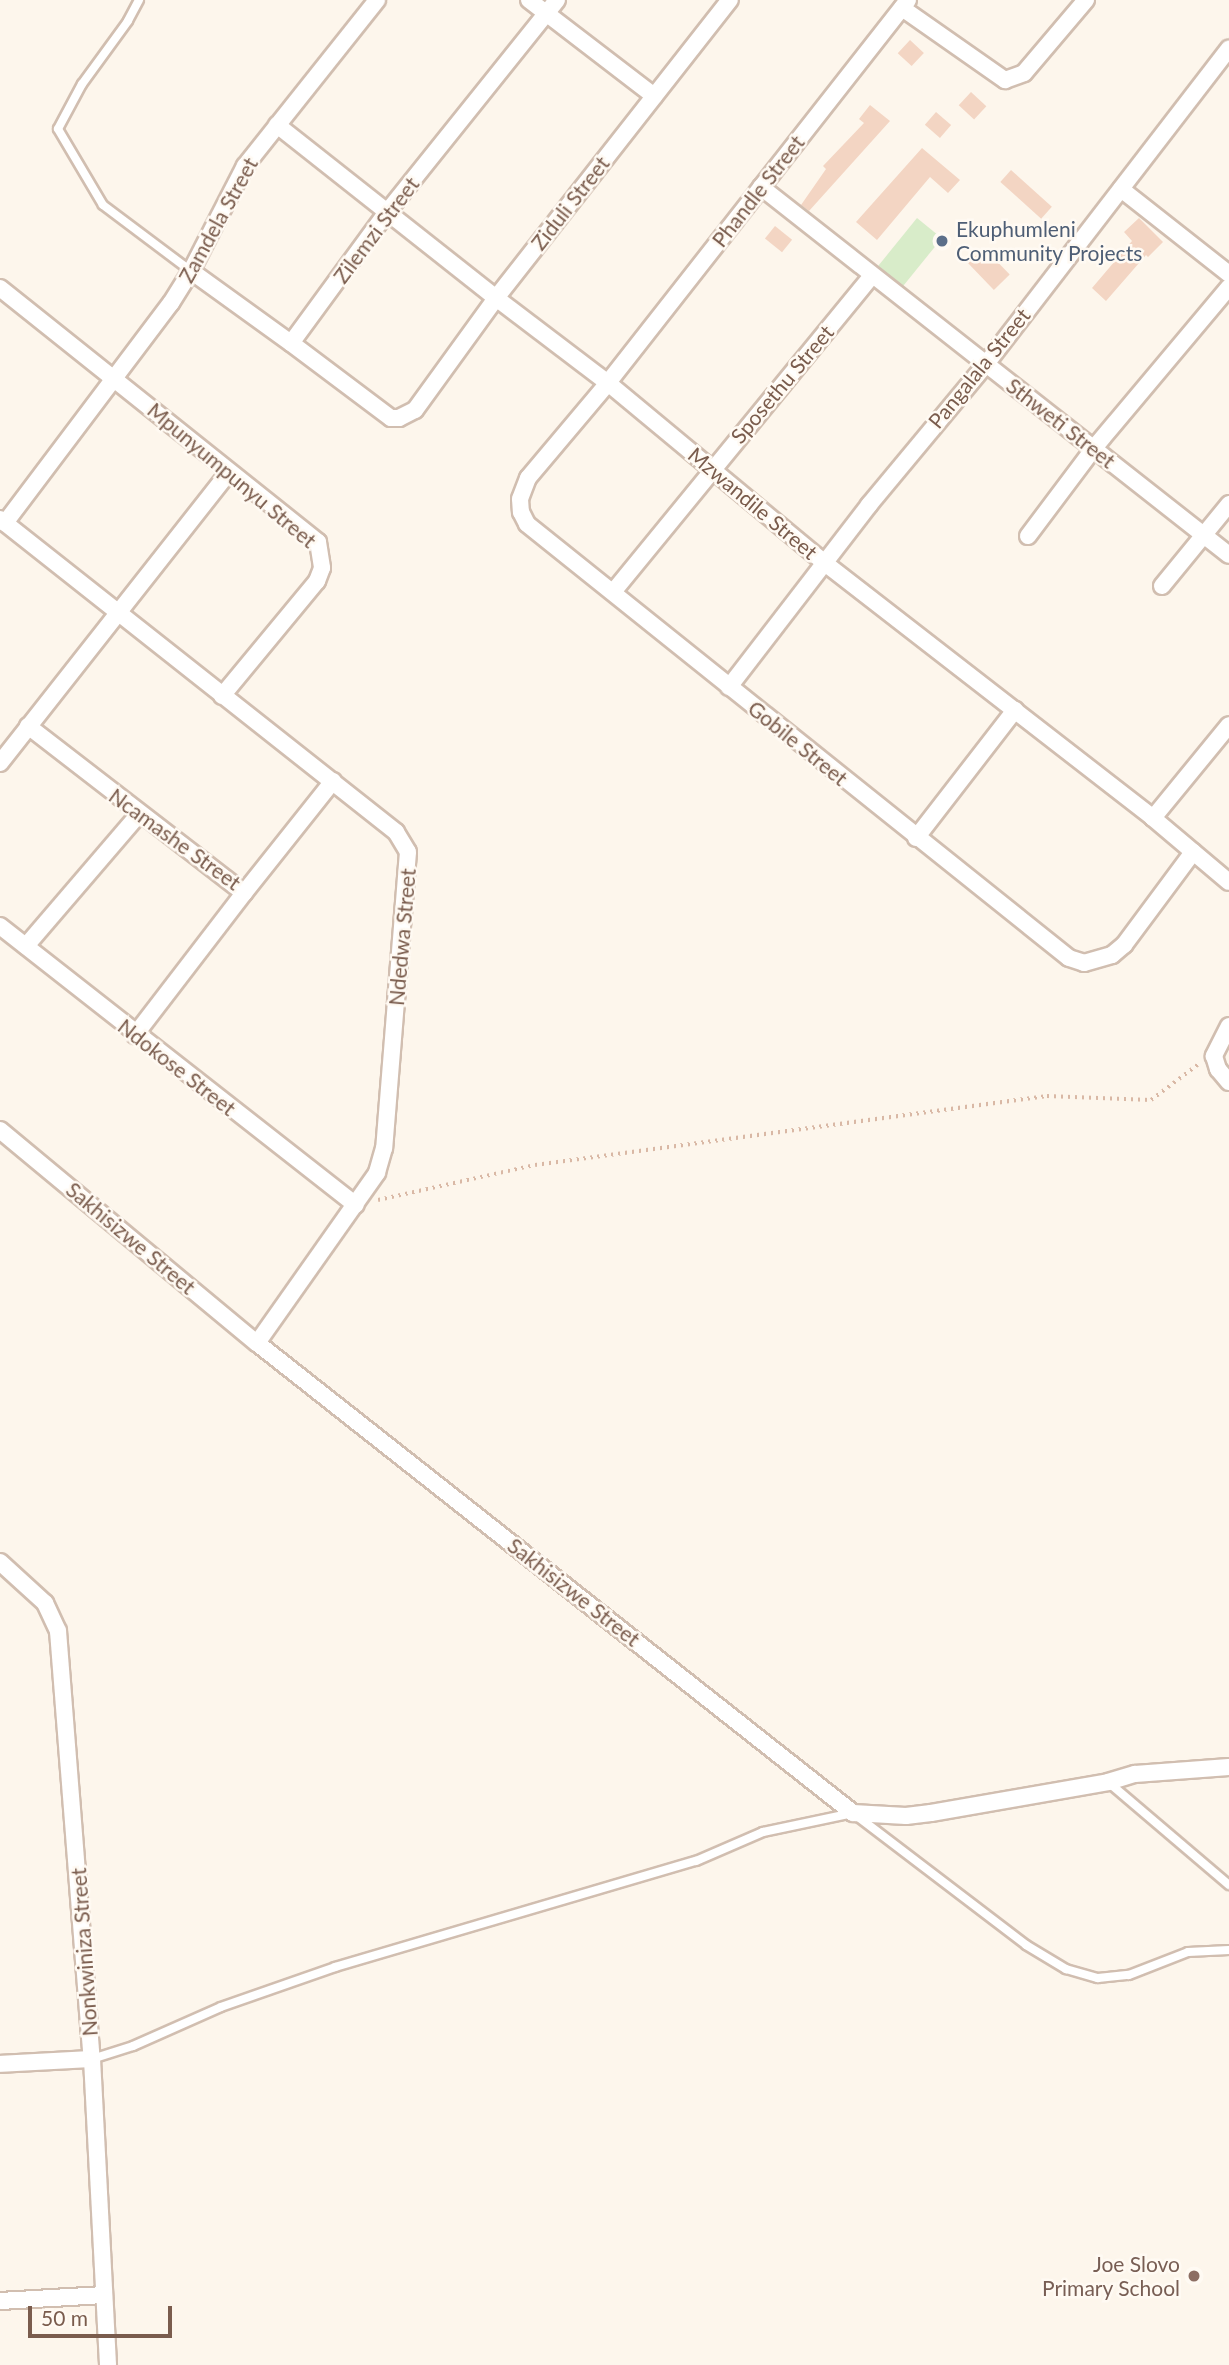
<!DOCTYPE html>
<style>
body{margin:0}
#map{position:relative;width:1229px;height:2365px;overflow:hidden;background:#fdf6ec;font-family:Lato,sans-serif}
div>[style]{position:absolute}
.green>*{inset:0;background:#d8ecc9;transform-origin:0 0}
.building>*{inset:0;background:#f3d5c3;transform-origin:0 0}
.path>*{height:3.5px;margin-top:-1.75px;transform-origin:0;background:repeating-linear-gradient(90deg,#d9b8a5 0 2px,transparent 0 7px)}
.roads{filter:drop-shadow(2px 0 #d1beb0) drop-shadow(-2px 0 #d1beb0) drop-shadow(0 2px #d1beb0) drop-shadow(0 -2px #d1beb0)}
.service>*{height:8px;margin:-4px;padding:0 4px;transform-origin:4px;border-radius:4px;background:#fff}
.minor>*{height:16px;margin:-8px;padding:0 8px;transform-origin:8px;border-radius:8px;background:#fff}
.dots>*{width:19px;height:19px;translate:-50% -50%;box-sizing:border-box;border:4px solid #fffaf3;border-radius:50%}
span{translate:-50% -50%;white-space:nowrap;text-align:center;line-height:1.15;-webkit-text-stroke:5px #fffaf3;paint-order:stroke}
.street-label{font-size:21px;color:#7a5c4d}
.service-label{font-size:21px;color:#4e5e75}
.left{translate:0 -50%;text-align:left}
.education-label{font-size:21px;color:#785e54}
.right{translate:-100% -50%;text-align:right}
.scale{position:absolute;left:28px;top:2306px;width:144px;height:32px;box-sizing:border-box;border:4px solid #7a5c4d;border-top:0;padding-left:9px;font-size:21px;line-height:24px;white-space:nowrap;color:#7a5c4d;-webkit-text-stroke:5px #fffaf3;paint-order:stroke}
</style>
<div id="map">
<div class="green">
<div style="left:917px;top:218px;width:32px;height:66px;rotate:39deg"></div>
</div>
<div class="building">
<div style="left:910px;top:40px;width:19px;height:18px;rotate:43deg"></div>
<div style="left:971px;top:92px;width:21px;height:18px;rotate:43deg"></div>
<div style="clip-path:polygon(870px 105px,890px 121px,809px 211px,801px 205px,826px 169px,823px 166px,864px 123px,859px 119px)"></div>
<div style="left:936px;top:112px;width:20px;height:17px;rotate:41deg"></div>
<div style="clip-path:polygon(922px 148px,960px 180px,948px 193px,930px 177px,877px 240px,856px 222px)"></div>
<div style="left:1011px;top:170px;width:55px;height:16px;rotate:42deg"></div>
<div style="clip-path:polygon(1139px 218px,1163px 242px,1148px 257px,1146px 255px,1106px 301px,1092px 288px,1132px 241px,1124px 232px)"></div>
<div style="left:775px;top:226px;width:22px;height:16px;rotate:39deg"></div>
<div style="left:984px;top:248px;width:37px;height:22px;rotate:46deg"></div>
</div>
<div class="path">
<div style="left:378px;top:1200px;width:161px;rotate:-12.6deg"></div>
<div style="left:535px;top:1165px;width:517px;rotate:-7.68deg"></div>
<div style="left:1047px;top:1096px;width:104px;rotate:2.2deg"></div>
<div style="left:1151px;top:1100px;width:61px;rotate:-37.1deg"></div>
</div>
<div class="roads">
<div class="service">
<div style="left:139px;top:0;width:24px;rotate:118deg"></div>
<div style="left:128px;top:21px;width:78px;rotate:126.1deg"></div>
<div style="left:82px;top:84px;width:51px;rotate:118.1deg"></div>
<div style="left:58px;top:129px;width:88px;rotate:59.4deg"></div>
<div style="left:103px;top:205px;width:110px;rotate:36.9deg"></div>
<div style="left:1108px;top:1782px;width:159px;rotate:40.4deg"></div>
<div style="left:92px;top:2059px;width:43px;rotate:-17.6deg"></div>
<div style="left:133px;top:2046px;width:96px;rotate:-23.9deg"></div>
<div style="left:221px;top:2007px;width:121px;rotate:-19.3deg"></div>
<div style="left:335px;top:1967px;width:376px;rotate:-16.4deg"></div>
<div style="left:696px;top:1861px;width:73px;rotate:-23.4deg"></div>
<div style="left:763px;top:1832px;width:92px;rotate:-11.9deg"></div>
<div style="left:853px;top:1813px;width:218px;rotate:37.3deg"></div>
<div style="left:1026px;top:1945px;width:47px;rotate:31deg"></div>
<div style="left:1066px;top:1969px;width:33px;rotate:16deg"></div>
<div style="left:1098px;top:1978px;width:31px;rotate:-6deg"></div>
<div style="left:1129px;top:1975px;width:63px;rotate:-21.3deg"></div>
<div style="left:1188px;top:1952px;width:41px;rotate:-2.8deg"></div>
</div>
<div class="minor">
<div style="left:529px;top:0;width:158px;rotate:37.5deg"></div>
<div style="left:557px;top:0;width:272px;rotate:128.7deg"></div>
<div style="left:387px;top:212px;width:162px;rotate:126.2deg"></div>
<div style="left:291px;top:343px;width:125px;rotate:36.9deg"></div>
<div style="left:391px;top:418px;width:8px"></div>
<div style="left:399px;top:418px;width:18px;rotate:-27deg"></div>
<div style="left:415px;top:410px;width:138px;rotate:-54.1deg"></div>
<div style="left:496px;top:298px;width:379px;rotate:-51.9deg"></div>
<div style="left:908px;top:0;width:487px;rotate:128.1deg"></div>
<div style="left:608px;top:383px;width:124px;rotate:130.1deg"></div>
<div style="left:528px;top:478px;width:22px;rotate:111deg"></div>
<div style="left:520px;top:499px;width:13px;rotate:86deg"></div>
<div style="left:521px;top:512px;width:13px;rotate:63deg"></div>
<div style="left:527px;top:524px;width:694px;rotate:38.69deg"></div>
<div style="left:1069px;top:958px;width:16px;rotate:18deg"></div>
<div style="left:1084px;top:963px;width:29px;rotate:-16deg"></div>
<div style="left:1112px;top:955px;width:16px;rotate:-40deg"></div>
<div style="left:1124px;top:945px;width:116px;rotate:-53.4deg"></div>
<div style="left:902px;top:8px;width:126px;rotate:35deg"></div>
<div style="left:1005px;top:80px;width:20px;rotate:-20deg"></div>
<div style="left:1024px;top:73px;width:96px;rotate:-49.7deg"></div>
<div style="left:277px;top:125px;width:279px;rotate:38.3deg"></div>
<div style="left:496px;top:298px;width:141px;rotate:37.2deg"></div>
<div style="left:608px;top:383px;width:283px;rotate:39.7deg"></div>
<div style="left:826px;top:564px;width:414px;rotate:37.8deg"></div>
<div style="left:1153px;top:818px;width:99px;rotate:40.1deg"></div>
<div style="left:761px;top:187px;width:595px;rotate:38.18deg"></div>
<div style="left:1121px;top:189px;width:137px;rotate:38.2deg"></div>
<div style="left:191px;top:271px;width:123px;rotate:35.8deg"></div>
<div style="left:0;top:288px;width:407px;rotate:38.6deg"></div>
<div style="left:318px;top:542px;width:26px;rotate:81deg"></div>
<div style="left:322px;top:568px;width:14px;rotate:111deg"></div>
<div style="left:317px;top:581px;width:149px;rotate:129.6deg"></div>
<div style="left:0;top:519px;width:505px;rotate:38.32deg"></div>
<div style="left:396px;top:832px;width:23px;rotate:59deg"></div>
<div style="left:408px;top:852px;width:297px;rotate:94.6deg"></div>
<div style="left:384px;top:1148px;width:26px;rotate:106deg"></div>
<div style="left:377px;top:1173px;width:208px;rotate:125.2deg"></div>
<div style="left:5px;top:523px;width:276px;rotate:-53deg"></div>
<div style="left:171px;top:303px;width:38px;rotate:-58deg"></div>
<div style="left:191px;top:271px;width:118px;rotate:-62.8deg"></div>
<div style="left:245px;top:166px;width:212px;rotate:-51.5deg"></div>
<div style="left:1028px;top:536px;width:110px;rotate:-53.1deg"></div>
<div style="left:1094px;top:448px;width:210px;rotate:-50deg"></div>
<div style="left:1162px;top:586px;width:106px;rotate:-50.7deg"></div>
<div style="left:613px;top:592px;width:409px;rotate:-50.7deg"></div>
<div style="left:729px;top:687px;width:230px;rotate:-52.4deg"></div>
<div style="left:869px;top:505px;width:183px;rotate:-50.3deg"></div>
<div style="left:986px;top:364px;width:398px;rotate:-52.4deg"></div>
<div style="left:28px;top:726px;width:273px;rotate:37.7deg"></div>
<div style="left:244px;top:893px;width:143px;rotate:-51.5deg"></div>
<div style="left:0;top:763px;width:370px;rotate:-51.8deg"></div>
<div style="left:1153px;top:818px;width:120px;rotate:-50.7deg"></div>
<div style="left:916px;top:838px;width:162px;rotate:-52.3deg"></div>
<div style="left:0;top:926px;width:452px;rotate:38.1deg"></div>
<div style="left:26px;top:946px;width:174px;rotate:-49.4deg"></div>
<div style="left:1229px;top:1026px;width:34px;rotate:117deg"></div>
<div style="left:1214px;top:1056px;width:14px;rotate:73deg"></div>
<div style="left:1218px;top:1069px;width:17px;rotate:50deg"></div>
<div style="left:135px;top:1035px;width:179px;rotate:-52.5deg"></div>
<div style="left:0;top:1130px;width:334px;rotate:39.7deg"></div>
<div style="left:257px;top:1343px;width:759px;rotate:38.26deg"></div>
<div style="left:853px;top:1813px;width:53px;rotate:3.2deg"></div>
<div style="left:906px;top:1816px;width:25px;rotate:-7deg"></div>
<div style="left:931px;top:1813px;width:180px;rotate:-9.9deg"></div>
<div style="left:1108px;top:1782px;width:28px;rotate:-17deg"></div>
<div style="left:1135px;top:1774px;width:94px;rotate:-4.3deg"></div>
<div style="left:0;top:1562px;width:61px;rotate:42.3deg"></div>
<div style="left:45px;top:1603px;width:31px;rotate:65deg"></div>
<div style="left:58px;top:1631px;width:429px;rotate:85.5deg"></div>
<div style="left:92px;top:2059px;width:306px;rotate:87deg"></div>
<div style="left:0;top:2064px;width:92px;rotate:-3.1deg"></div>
<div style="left:0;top:2301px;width:104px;rotate:-3.3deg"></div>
</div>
</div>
<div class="dots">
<div style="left:942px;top:241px;background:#5c6f8a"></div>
<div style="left:1194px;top:2276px;background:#8d6e63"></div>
</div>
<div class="street-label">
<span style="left:758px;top:191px;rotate:-52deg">Phandle Street</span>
<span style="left:570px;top:203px;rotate:-52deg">Ziduli Street</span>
<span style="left:218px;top:220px;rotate:-61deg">Zamdela Street</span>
<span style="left:376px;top:230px;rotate:-53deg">Zilemzi Street</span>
<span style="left:979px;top:368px;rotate:-51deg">Pangalala Street</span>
<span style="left:782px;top:384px;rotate:-50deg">Sposethu Street</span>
<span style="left:1061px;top:423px;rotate:38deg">Sthweti Street</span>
<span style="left:232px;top:475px;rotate:40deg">Mpunyumpunyu Street</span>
<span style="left:753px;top:503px;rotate:40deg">Mzwandile Street</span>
<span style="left:798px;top:743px;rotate:39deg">Gobile Street</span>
<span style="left:175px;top:839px;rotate:36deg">Ncamashe Street</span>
<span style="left:402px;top:937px;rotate:-85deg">Ndedwa Street</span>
<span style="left:177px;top:1067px;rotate:38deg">Ndokose Street</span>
<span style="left:131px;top:1238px;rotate:40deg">Sakhisizwe Street</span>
<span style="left:574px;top:1592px;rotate:38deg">Sakhisizwe Street</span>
<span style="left:84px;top:1952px;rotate:-94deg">Nonkwiniza Street</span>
</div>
<div class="service-label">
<span class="left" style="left:956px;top:241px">Ekuphumleni<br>Community Projects</span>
</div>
<div class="education-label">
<span class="right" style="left:1180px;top:2276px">Joe Slovo<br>Primary School</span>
</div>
<div class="scale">50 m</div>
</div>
